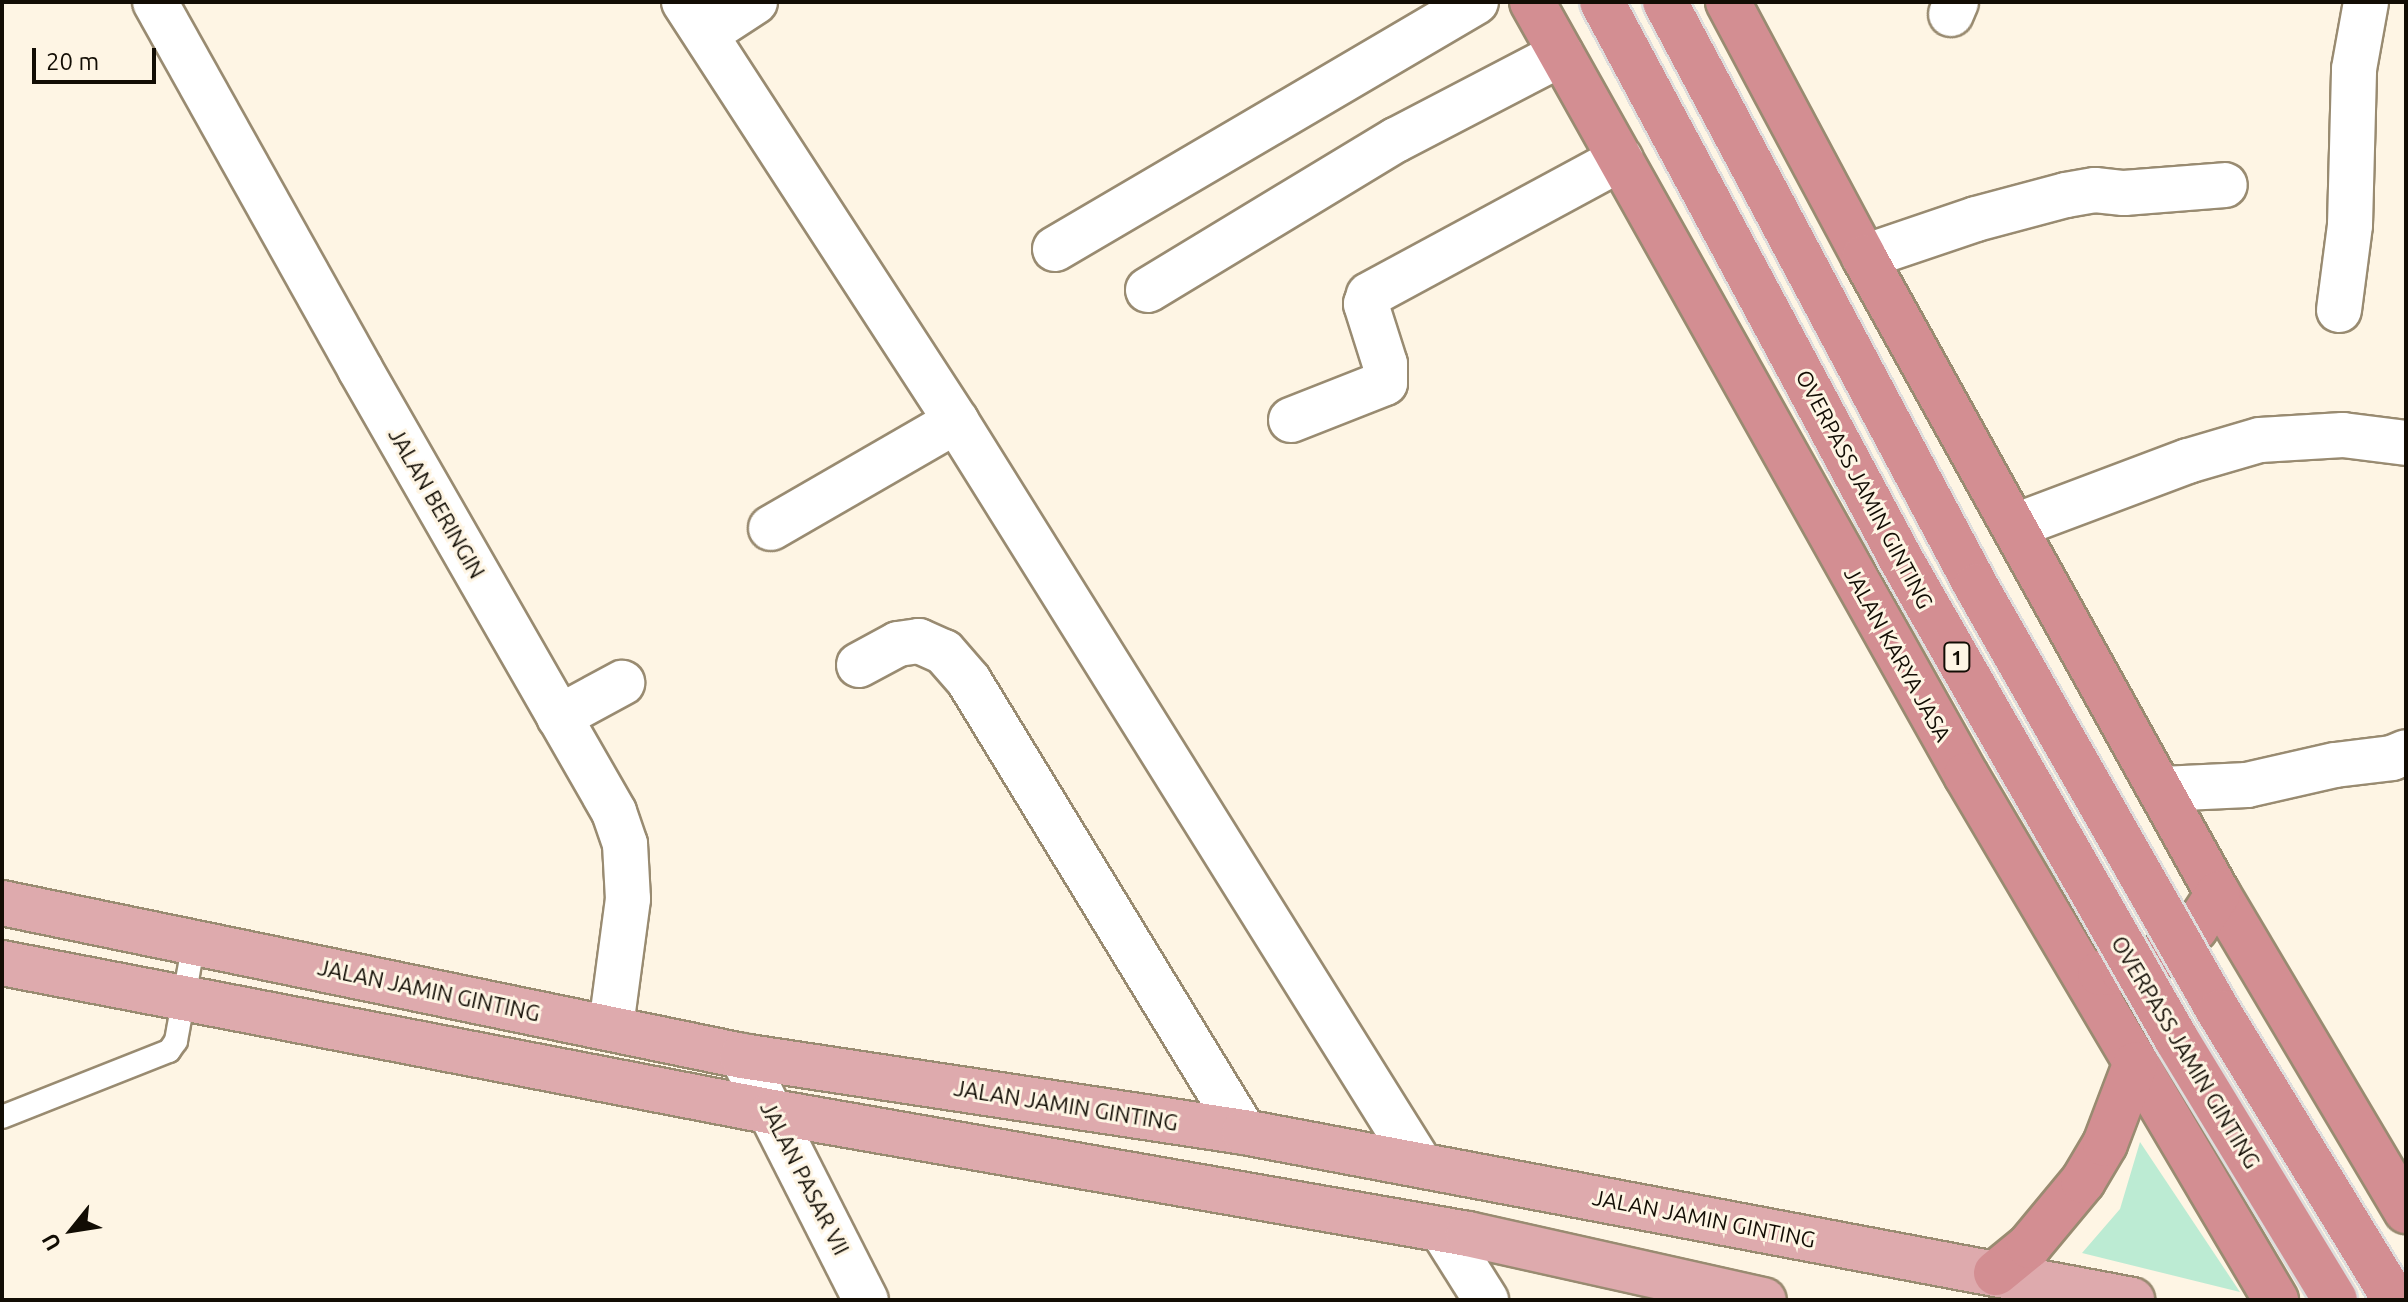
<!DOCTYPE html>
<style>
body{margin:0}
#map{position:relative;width:2408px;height:1302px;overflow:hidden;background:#fef5e4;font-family:Ubuntu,sans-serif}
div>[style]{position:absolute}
.green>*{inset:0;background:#bcebd3}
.roads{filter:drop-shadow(2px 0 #998b71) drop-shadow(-2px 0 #998b71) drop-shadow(0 2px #998b71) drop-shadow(0 -2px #998b71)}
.service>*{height:22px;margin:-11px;padding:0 11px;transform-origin:11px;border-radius:11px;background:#fff}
.minor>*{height:44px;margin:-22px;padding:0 22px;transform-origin:22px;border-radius:22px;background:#fff}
.primary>*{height:44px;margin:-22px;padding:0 22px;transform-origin:22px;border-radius:22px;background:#deaaad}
.trunk>*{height:44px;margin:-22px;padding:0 22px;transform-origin:22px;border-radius:22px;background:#d38e92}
.bridges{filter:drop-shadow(2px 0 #dedddc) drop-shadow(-2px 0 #dedddc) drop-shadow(0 2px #dedddc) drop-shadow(0 -2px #dedddc)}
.trunk-bridge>*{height:44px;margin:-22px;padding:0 22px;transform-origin:22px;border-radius:22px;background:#d38e92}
span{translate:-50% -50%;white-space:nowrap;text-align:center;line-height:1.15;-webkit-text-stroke:6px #fef5e4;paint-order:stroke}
.shield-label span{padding:2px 6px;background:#fef5e4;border:2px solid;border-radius:6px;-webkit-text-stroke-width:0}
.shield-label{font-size:20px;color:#120d04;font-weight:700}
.street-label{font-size:22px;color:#120d04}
.frame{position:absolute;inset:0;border:4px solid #120d04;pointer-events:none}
.north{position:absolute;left:32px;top:1190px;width:80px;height:80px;-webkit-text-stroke:6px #fef5e4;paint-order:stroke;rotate:240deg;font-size:22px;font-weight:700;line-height:32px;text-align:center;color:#120d04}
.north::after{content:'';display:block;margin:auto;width:28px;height:36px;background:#120d04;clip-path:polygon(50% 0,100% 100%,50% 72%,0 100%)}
.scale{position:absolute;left:32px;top:48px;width:124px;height:36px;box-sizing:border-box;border:4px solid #120d04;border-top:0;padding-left:10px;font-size:24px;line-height:28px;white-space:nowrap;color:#120d04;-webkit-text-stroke:6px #fef5e4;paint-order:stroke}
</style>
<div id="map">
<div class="green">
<div style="clip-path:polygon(2140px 1142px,2240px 1292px,2082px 1253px,2120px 1209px)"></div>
</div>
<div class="roads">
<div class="service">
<div style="left:2px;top:1117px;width:180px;rotate:-21.6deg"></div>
<div style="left:169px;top:1051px;width:12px;rotate:-55deg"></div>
<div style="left:176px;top:1041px;width:101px;rotate:-79.7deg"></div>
</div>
<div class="minor">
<div style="left:155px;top:2px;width:420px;rotate:60.8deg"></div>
<div style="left:360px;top:369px;width:511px;rotate:60.17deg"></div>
<div style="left:614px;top:812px;width:34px;rotate:71deg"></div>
<div style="left:625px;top:844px;width:55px;rotate:86.9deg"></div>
<div style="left:628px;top:899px;width:129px;rotate:97.6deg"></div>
<div style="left:684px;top:2px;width:500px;rotate:57deg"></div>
<div style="left:956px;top:421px;width:876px;rotate:58.02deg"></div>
<div style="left:1951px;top:14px;width:13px;rotate:-67deg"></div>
<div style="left:724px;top:22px;width:37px;rotate:-33deg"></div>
<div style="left:1055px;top:249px;width:488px;rotate:-30.4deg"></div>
<div style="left:1864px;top:257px;width:118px;rotate:-18.7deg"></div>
<div style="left:1976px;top:219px;width:93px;rotate:-14.9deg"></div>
<div style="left:2066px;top:195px;width:29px;rotate:-10deg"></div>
<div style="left:2095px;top:190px;width:29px;rotate:6deg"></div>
<div style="left:2124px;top:193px;width:101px;rotate:-4.5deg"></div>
<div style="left:1148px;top:290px;width:290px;rotate:-31.2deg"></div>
<div style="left:1396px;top:140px;width:186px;rotate:-27.5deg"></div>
<div style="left:2339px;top:310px;width:86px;rotate:-82.6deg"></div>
<div style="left:2350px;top:225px;width:156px;rotate:-88.5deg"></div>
<div style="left:2354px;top:69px;width:68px;rotate:-79.8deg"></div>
<div style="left:1291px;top:420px;width:101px;rotate:-21.5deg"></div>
<div style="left:1385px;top:383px;width:19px;rotate:-90deg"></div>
<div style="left:1385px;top:364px;width:63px;rotate:-107.6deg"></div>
<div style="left:1366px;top:304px;width:9px;rotate:-72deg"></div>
<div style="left:1369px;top:295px;width:286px;rotate:-28.4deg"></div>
<div style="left:2015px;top:526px;width:185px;rotate:-20.6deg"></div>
<div style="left:2188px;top:461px;width:75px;rotate:-16.3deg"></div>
<div style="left:2260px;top:440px;width:83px;rotate:-3.4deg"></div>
<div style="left:2343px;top:435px;width:64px;rotate:7.2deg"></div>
<div style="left:771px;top:528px;width:214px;rotate:-30deg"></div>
<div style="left:859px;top:665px;width:44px;rotate:-28.3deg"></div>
<div style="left:898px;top:644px;width:21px;rotate:-8deg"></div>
<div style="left:919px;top:641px;width:27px;rotate:24deg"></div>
<div style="left:944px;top:652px;width:38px;rotate:49deg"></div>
<div style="left:969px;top:681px;width:528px;rotate:58.63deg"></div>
<div style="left:559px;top:717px;width:72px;rotate:-28.4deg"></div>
<div style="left:2162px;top:789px;width:85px;rotate:-2.7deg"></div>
<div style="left:2247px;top:785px;width:90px;rotate:-12.8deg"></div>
<div style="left:2335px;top:765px;width:57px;rotate:-7deg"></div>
<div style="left:2392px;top:758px;width:15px;rotate:-23deg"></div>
<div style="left:742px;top:1056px;width:274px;rotate:63.1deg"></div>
<div style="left:1442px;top:1230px;width:83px;rotate:57.8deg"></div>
</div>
<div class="primary">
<div style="left:2px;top:903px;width:756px;rotate:11.68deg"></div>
<div style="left:742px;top:1056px;width:508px;rotate:8.61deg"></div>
<div style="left:1244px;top:1132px;width:904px;rotate:10.71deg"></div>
<div style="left:2px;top:963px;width:785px;rotate:10.94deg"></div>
<div style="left:773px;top:1112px;width:706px;rotate:9.96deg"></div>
<div style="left:1468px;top:1234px;width:303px;rotate:12.6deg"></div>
</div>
<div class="trunk">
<div style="left:1532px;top:2px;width:887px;rotate:60.69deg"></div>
<div style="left:1966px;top:775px;width:610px;rotate:59.44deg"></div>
<div style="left:1728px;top:2px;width:289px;rotate:61.9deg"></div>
<div style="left:1864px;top:257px;width:729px;rotate:60.94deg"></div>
<div style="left:2218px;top:894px;width:369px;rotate:59.3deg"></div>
<div style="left:2100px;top:973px;width:23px;rotate:-5deg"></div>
<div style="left:2123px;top:971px;width:42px;rotate:-22.3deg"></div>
<div style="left:2162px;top:955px;width:42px;rotate:-38.2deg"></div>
<div style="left:2195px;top:929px;width:42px;rotate:-56.7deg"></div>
<div style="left:1996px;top:1273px;width:43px;rotate:-39.3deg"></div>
<div style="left:2029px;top:1246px;width:85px;rotate:-50.3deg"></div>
<div style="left:2083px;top:1181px;width:43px;rotate:-59.3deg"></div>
<div style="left:2105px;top:1144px;width:85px;rotate:-69.2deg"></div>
</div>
</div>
<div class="bridges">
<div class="trunk-bridge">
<div style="left:1602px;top:2px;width:634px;rotate:61.78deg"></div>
<div style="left:1902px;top:561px;width:552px;rotate:60.14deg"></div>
<div style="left:2177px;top:1040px;width:304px;rotate:58.7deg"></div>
<div style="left:1665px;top:2px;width:662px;rotate:61.96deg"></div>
<div style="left:1976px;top:586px;width:490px;rotate:60.3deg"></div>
<div style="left:2219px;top:1012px;width:338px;rotate:58.6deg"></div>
</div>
</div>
<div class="shield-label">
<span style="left:1957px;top:657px">1</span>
</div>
<div class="street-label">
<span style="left:1865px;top:489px;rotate:62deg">OVERPASS JAMIN GINTING</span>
<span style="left:437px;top:503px;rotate:60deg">JALAN BERINGIN</span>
<span style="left:1898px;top:654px;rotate:61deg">JALAN KARYA JASA</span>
<span style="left:429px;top:990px;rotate:12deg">JALAN JAMIN GINTING</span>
<span style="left:2186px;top:1052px;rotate:59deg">OVERPASS JAMIN GINTING</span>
<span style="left:1066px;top:1105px;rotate:9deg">JALAN JAMIN GINTING</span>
<span style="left:805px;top:1178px;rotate:63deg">JALAN PASAR VII</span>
<span style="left:1704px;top:1218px;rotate:11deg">JALAN JAMIN GINTING</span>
</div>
<div class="frame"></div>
<div class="north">U</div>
<div class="scale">20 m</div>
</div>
